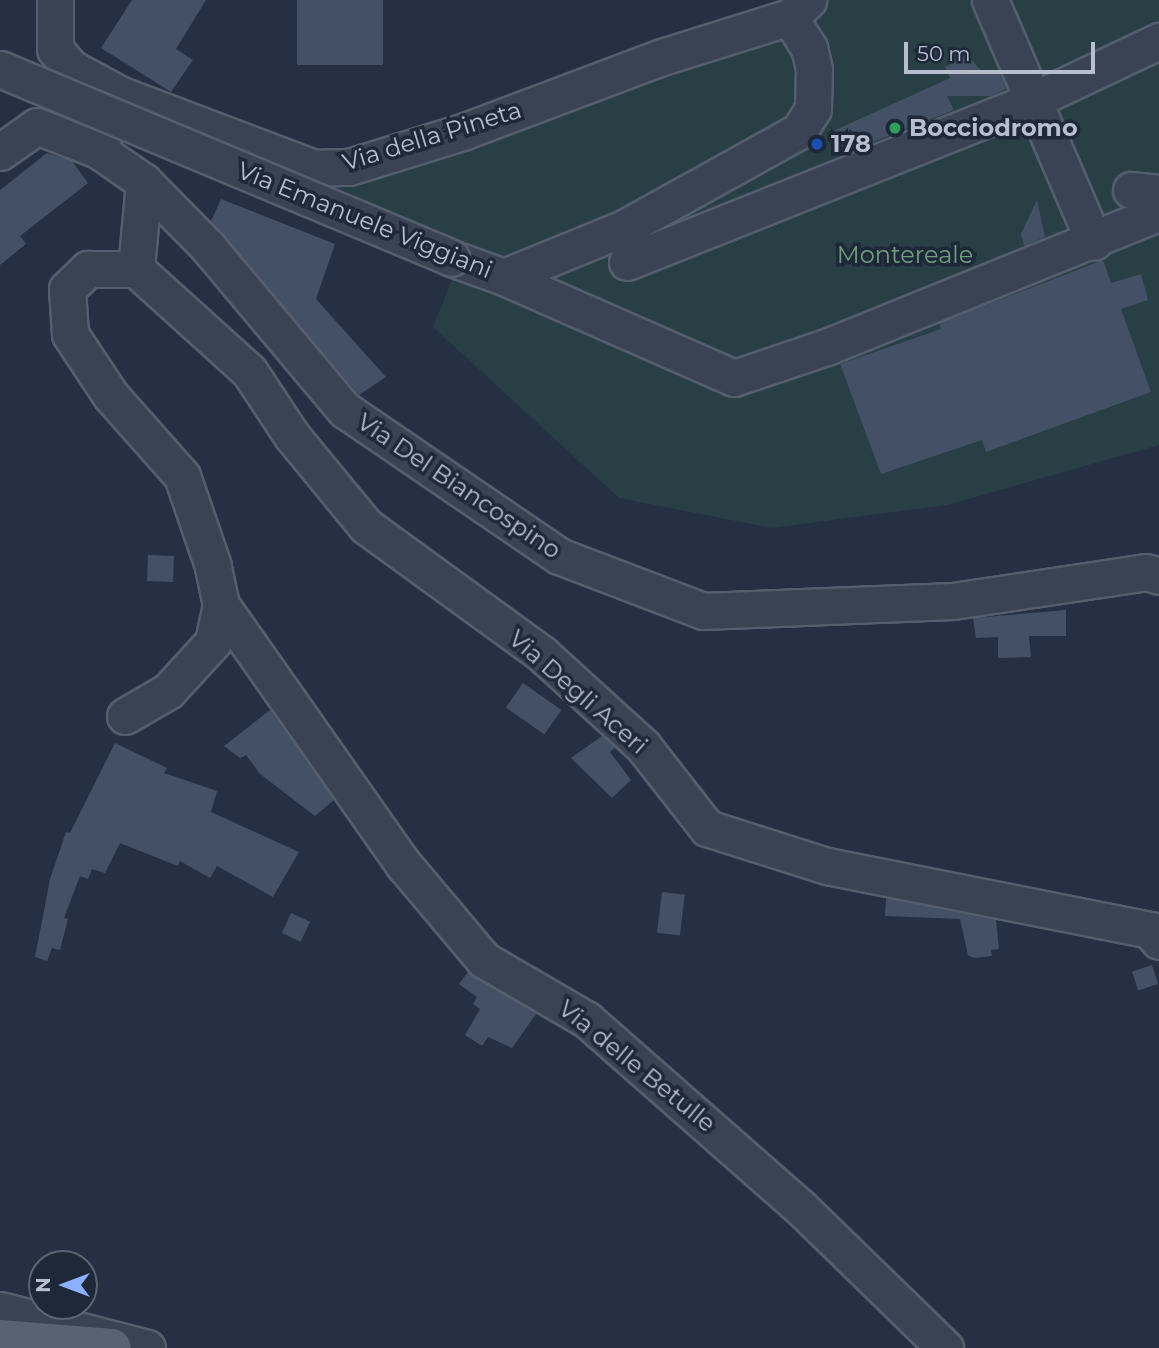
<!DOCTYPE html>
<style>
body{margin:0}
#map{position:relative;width:1159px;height:1348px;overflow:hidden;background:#253044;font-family:Montserrat,sans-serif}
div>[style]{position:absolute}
.green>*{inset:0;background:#283f45}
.building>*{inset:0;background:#445066;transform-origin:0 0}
.roads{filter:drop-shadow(2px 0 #555e6e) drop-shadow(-2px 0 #555e6e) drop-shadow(0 2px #555e6e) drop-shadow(0 -2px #555e6e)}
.minor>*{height:35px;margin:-17.5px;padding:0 17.5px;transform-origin:17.5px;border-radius:17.5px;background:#3a4353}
.major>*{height:38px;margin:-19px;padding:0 19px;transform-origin:19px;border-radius:19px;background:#586273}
.bridges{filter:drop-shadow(2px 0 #555e6e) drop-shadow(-2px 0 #555e6e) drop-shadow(0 2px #555e6e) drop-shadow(0 -2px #555e6e)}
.minor-bridge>*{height:35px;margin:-17.5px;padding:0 17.5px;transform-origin:17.5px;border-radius:17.5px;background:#3a4353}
.dots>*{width:19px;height:19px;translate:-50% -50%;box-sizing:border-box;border:4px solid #1f2839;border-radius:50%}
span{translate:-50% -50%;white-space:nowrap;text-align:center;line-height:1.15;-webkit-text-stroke:7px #1f2839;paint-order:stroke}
.poi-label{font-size:24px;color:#b7becd;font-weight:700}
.left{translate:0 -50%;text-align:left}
.street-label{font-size:24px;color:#b7becd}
.park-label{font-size:24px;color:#6d9f7c}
.north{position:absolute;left:28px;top:1250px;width:70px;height:70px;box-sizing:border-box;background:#1f2839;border:2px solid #5c6474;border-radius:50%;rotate:270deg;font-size:19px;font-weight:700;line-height:28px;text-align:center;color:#b7becd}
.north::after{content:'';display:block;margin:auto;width:24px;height:32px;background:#8cb0fd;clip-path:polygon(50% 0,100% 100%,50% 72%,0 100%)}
.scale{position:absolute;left:904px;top:42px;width:191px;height:32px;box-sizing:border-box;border:4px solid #b7becd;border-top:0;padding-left:9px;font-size:21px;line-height:24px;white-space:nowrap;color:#b7becd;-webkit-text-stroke:5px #1f2839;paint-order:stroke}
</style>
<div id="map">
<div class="green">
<div style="clip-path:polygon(826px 0,1159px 0,1159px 445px,947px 505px,771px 528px,619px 498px,433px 327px,464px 250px,333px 185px)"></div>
</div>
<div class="building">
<div style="clip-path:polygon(132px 0,206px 0,176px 49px,193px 60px,171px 92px,101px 48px)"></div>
<div style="left:297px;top:0;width:86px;height:65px"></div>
<div style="clip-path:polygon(967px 55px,984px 74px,999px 71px,1006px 89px,991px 96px,947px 96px,954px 110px,840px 155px,831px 132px,950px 78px,945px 67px)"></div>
<div style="clip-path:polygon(47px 153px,72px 161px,88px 183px,20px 236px,26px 244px,0 265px,0 190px)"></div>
<div style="clip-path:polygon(221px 199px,335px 244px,316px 299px,386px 377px,359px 395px,211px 221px)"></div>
<div style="clip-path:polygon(1037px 200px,1045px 237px,1024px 246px,1021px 234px)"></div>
<div style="clip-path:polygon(1103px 260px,1111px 283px,1141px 274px,1148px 300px,1121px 309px,1151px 392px,986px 452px,982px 440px,881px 474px,840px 364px,941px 329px,939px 323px)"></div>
<div style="left:148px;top:555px;width:26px;height:26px;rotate:2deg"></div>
<div style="clip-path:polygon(1066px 610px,1066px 636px,1029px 636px,1031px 657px,998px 658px,998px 637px,976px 638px,973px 618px)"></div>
<div style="left:523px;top:683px;width:47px;height:30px;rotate:35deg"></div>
<div style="clip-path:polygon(270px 710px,334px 800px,315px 816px,260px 774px,246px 755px,240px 758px,224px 746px)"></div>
<div style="clip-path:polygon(602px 736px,615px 748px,610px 752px,631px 780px,612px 798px,571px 758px)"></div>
<div style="clip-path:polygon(115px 743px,167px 768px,164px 773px,217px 791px,211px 812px,299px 852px,273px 897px,217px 866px,210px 878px,180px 861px,178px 866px,120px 843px,105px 873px,92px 869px,88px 879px,80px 876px,64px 918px,68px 919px,60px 950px,52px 948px,47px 961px,35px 957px,50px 879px,66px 832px,70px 833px)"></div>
<div style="left:662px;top:892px;width:23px;height:41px;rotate:7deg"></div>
<div style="clip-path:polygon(886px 898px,996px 920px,999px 949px,991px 950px,992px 956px,974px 958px,968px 955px,960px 919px,885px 916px)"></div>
<div style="left:291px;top:913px;width:21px;height:22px;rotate:25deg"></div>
<div style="left:1152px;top:965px;width:20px;height:21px;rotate:72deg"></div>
<div style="clip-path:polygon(468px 972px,536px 1014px,512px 1048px,488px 1037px,482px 1046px,465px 1035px,480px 1009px,473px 1004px,477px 997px,459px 984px)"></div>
</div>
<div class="roads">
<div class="minor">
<div style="left:55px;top:0;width:49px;rotate:90deg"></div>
<div style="left:55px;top:49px;width:25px;rotate:50deg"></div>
<div style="left:71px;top:68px;width:55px;rotate:28.4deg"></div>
<div style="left:119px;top:94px;width:209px;rotate:20.8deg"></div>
<div style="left:314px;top:168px;width:35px;rotate:-2deg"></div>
<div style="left:349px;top:167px;width:121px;rotate:-17.2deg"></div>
<div style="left:465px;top:131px;width:210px;rotate:-20.6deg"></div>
<div style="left:662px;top:57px;width:134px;rotate:-17.4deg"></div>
<div style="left:790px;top:17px;width:25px;rotate:-43deg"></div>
<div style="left:990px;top:0;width:263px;rotate:66.7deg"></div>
<div style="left:98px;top:150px;width:56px;rotate:34.8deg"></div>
<div style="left:144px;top:182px;width:87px;rotate:95.3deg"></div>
<div style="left:0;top:152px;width:45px;rotate:-35.1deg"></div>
<div style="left:37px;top:126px;width:66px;rotate:21.5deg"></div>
<div style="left:98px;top:150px;width:60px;rotate:-69.4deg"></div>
<div style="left:144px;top:182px;width:91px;rotate:45.4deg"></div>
<div style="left:208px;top:247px;width:213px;rotate:50deg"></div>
<div style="left:345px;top:410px;width:259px;rotate:34.3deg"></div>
<div style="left:559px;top:556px;width:154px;rotate:20.9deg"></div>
<div style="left:703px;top:611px;width:250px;rotate:-2.3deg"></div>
<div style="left:953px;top:601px;width:195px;rotate:-8.5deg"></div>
<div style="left:1146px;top:572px;width:14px;rotate:17deg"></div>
<div style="left:1131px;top:190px;width:28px;rotate:6deg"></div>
<div style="left:451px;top:258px;width:56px;rotate:19.7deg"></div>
<div style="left:504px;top:277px;width:130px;rotate:-22.2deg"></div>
<div style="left:624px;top:228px;width:200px;rotate:-29deg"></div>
<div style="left:799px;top:131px;width:26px;rotate:-58deg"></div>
<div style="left:813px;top:109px;width:40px;rotate:-88.6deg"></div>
<div style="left:814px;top:69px;width:22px;rotate:-103deg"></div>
<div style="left:809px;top:48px;width:36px;rotate:-122deg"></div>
<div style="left:627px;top:262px;width:438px;rotate:-21.7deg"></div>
<div style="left:1034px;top:100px;width:138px;rotate:-25.3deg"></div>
<div style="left:136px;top:269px;width:152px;rotate:42.1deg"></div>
<div style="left:249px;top:371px;width:78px;rotate:56.5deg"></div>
<div style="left:292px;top:436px;width:117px;rotate:50.6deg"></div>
<div style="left:366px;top:526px;width:218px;rotate:36deg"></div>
<div style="left:542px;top:654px;width:137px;rotate:42.3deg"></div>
<div style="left:643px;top:746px;width:104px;rotate:52deg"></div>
<div style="left:707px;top:828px;width:126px;rotate:17.6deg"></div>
<div style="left:827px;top:866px;width:329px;rotate:11.2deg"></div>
<div style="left:1150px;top:930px;width:14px;rotate:51deg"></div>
<div style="left:504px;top:277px;width:251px;rotate:23.7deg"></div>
<div style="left:734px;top:378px;width:100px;rotate:-18.6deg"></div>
<div style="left:829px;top:346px;width:356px;rotate:-22deg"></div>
<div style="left:221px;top:605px;width:318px;rotate:54.9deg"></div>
<div style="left:404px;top:865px;width:124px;rotate:49.9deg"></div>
<div style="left:484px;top:960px;width:119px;rotate:30.2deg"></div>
<div style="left:587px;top:1020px;width:285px;rotate:41.3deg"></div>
<div style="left:801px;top:1208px;width:201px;rotate:44.2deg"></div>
<div style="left:125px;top:716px;width:50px;rotate:-30.2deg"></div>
<div style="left:168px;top:691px;width:67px;rotate:-47.4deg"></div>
<div style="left:213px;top:642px;width:38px;rotate:-78deg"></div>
<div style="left:221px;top:605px;width:40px;rotate:-102deg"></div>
<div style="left:213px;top:566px;width:95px;rotate:-109deg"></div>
<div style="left:182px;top:476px;width:107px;rotate:-131.6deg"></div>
<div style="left:111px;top:396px;width:74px;rotate:-123.5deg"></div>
<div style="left:70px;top:334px;width:45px;rotate:-93.8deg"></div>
<div style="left:67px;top:289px;width:29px;rotate:-44deg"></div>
<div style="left:88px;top:269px;width:48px"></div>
<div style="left:0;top:1310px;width:152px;rotate:14.5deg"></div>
</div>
<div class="major">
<div style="left:0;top:1339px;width:112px;rotate:4.6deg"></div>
</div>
</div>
<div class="bridges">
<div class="minor-bridge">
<div style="left:0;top:69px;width:489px;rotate:22.7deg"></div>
</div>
</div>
<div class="dots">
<div style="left:895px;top:128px;background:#2e9e5b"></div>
<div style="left:817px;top:144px;background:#1a4fb4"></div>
</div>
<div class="poi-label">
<span class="left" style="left:909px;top:128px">Bocciodromo</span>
<span class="left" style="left:831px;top:144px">178</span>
</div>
<div class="street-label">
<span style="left:432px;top:136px;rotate:-17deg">Via della Pineta</span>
<span style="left:365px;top:220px;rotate:22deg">Via Emanuele Viggiani</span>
<span style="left:459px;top:486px;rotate:34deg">Via Del Biancospino</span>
<span style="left:578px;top:692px;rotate:41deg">Via Degli Aceri</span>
<span style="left:637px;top:1066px;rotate:39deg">Via delle Betulle</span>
</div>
<div class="park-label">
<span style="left:905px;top:255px">Montereale</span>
</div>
<div class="north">N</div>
<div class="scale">50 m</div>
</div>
